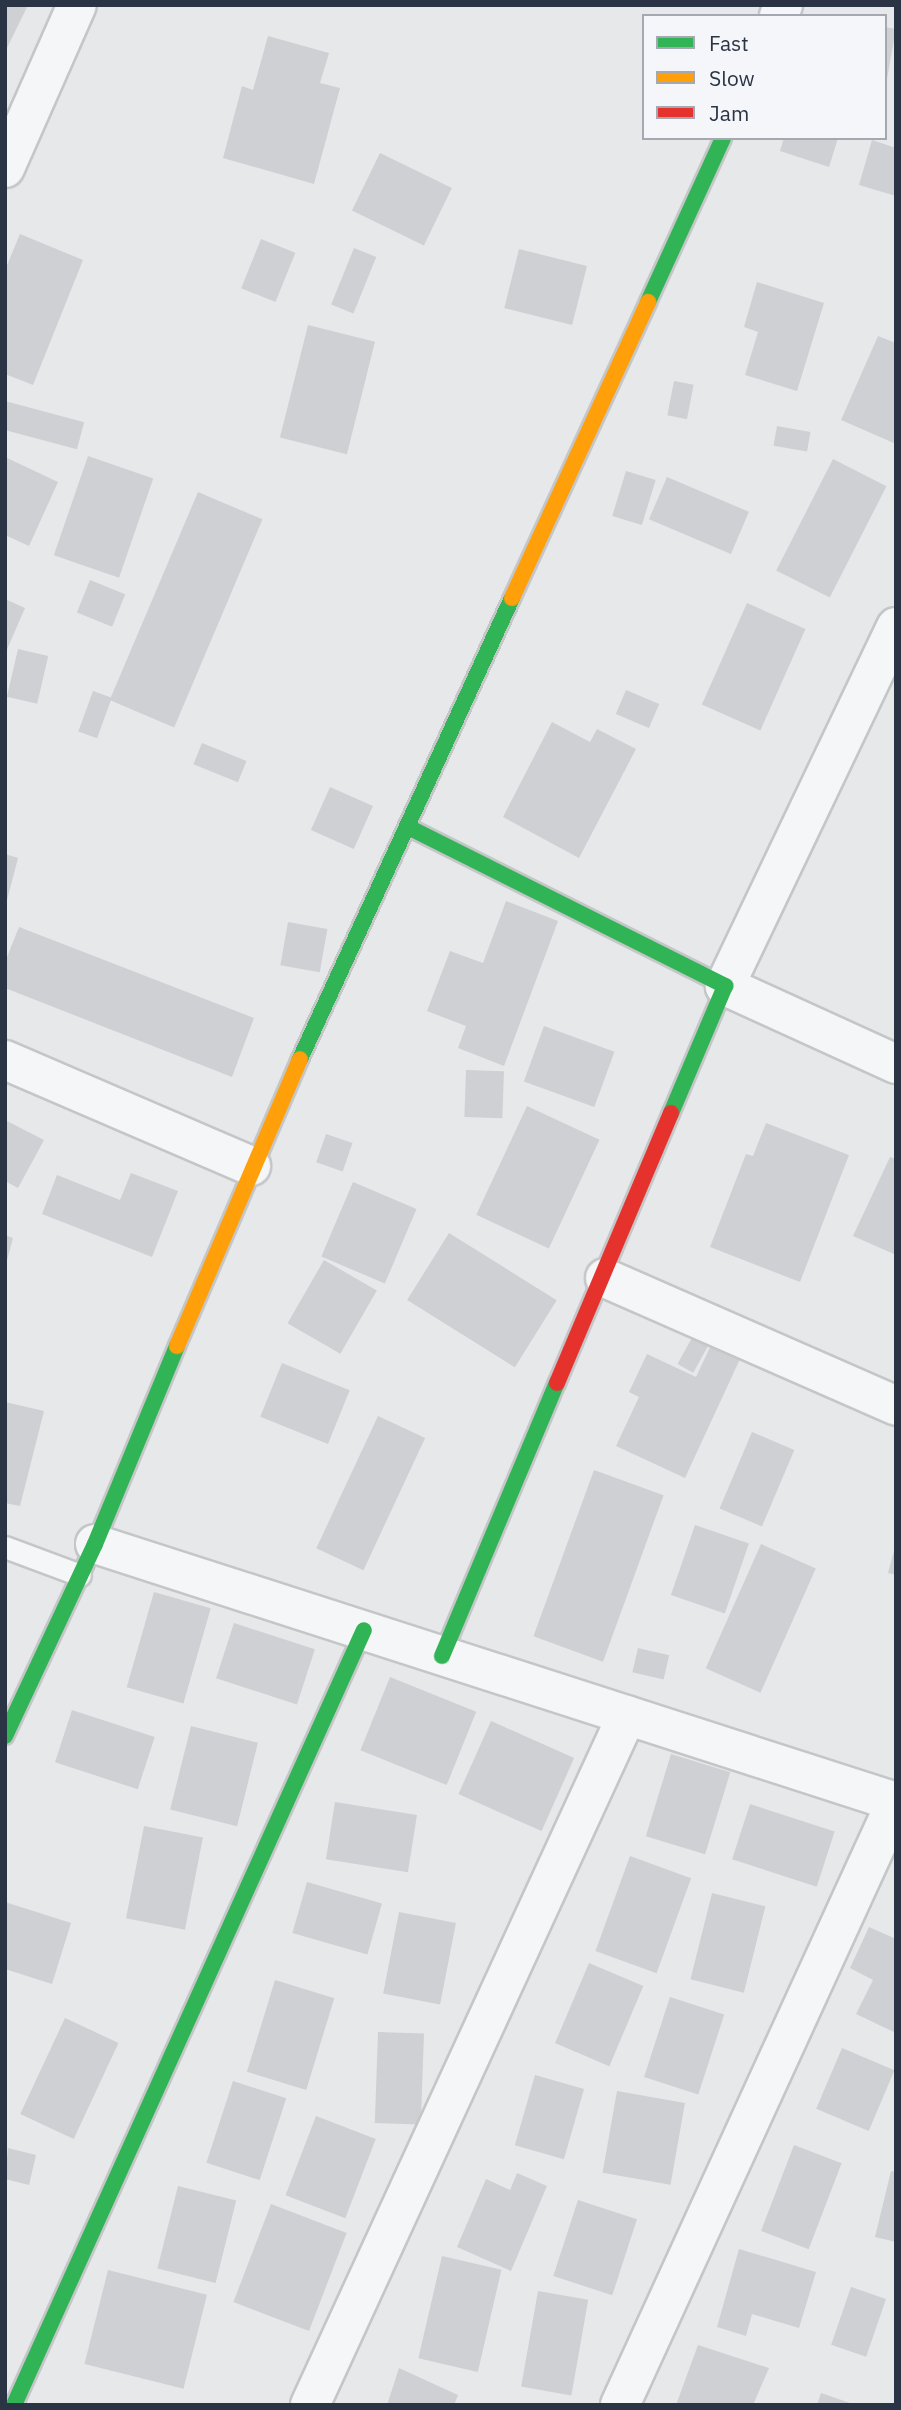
<!DOCTYPE html>
<style>
body{margin:0}
#map{position:relative;width:901px;height:2410px;overflow:hidden;background:#e6e8ea;font-family:"IBM Plex Sans",sans-serif}
div>[style]{position:absolute}
.building>*{inset:0;background:#ced0d3;transform-origin:0 0}
.roads{filter:drop-shadow(2px 0 #c4c6c8) drop-shadow(-2px 0 #c4c6c8) drop-shadow(0 2px #c4c6c8) drop-shadow(0 -2px #c4c6c8)}
.lane>*{height:21px;margin:-10.5px;padding:0 10.5px;transform-origin:10.5px;border-radius:10.5px;background:#f5f6f7}
.street>*{height:38px;margin:-19px;padding:0 19px;transform-origin:19px;border-radius:19px;background:#f5f6f7}
.fast>*{height:16px;margin:-8px;padding:0 8px;transform-origin:8px;border-radius:8px;background:#30b455}
.slow>*{height:16px;margin:-8px;padding:0 8px;transform-origin:8px;border-radius:8px;background:#ff9f0a}
.jam>*{height:16px;margin:-8px;padding:0 8px;transform-origin:8px;border-radius:8px;background:#e5322d}
span{translate:-50% -50%;white-space:nowrap;text-align:center;line-height:1.15;-webkit-text-stroke:5px #f4f6f9;paint-order:stroke}
.frame{position:absolute;inset:0;border:7px solid #2b3445;pointer-events:none}
.legend{position:absolute;left:642px;top:14px;width:245px;height:126px;box-sizing:border-box;background:#f4f6f9;border:2px solid #a4a8b1;margin:0;padding:9px 12px;list-style:none;font-size:21px;color:#2b3445}
.legend li{display:flex;align-items:center;gap:14px;height:35px}
.legend b{width:35px;border:2px solid #a4a8b1}
</style>
<div id="map">
<div class="building">
<div style="clip-path:polygon(5px 5px,28px 5px,5px 52px)"></div>
<div style="left:885px;top:27px;width:11px;height:83px;rotate:10deg"></div>
<div style="clip-path:polygon(268px 36px,329px 53px,320px 83px,340px 88px,314px 184px,223px 158px,242px 86px,253px 90px)"></div>
<div style="clip-path:polygon(784px 138px,838px 138px,829px 167px,780px 151px)"></div>
<div style="clip-path:polygon(872px 140px,896px 148px,896px 196px,859px 185px)"></div>
<div style="left:380px;top:153px;width:80px;height:64px;rotate:26deg"></div>
<div style="clip-path:polygon(20px 234px,83px 260px,33px 385px,5px 374px,5px 270px)"></div>
<div style="left:261px;top:239px;width:37px;height:53px;rotate:22deg"></div>
<div style="left:354px;top:248px;width:24px;height:61px;rotate:22deg"></div>
<div style="left:519px;top:249px;width:70px;height:61px;rotate:14deg"></div>
<div style="clip-path:polygon(757px 282px,824px 303px,797px 391px,745px 375px,758px 332px,744px 327px)"></div>
<div style="left:308px;top:325px;width:69px;height:116px;rotate:14deg"></div>
<div style="clip-path:polygon(878px 336px,896px 343px,896px 444px,841px 420px)"></div>
<div style="left:674px;top:381px;width:20px;height:35px;rotate:11deg"></div>
<div style="left:5px;top:401px;width:82px;height:28px;rotate:15deg"></div>
<div style="left:777px;top:426px;width:34px;height:20px;rotate:10deg"></div>
<div style="left:88px;top:456px;width:69px;height:105px;rotate:19deg"></div>
<div style="clip-path:polygon(5px 457px,58px 482px,29px 546px,5px 535px)"></div>
<div style="left:833px;top:459px;width:60px;height:125px;rotate:27deg"></div>
<div style="left:626px;top:471px;width:31px;height:47px;rotate:17deg"></div>
<div style="left:667px;top:477px;width:89px;height:46px;rotate:23deg"></div>
<div style="left:198px;top:492px;width:70px;height:226px;rotate:23deg"></div>
<div style="left:90px;top:580px;width:38px;height:35px;rotate:22deg"></div>
<div style="clip-path:polygon(5px 599px,25px 608px,5px 654px)"></div>
<div style="left:747px;top:603px;width:64px;height:111px;rotate:24deg"></div>
<div style="left:18px;top:649px;width:31px;height:49px;rotate:13deg"></div>
<div style="left:626px;top:690px;width:36px;height:26px;rotate:23deg"></div>
<div style="left:93px;top:691px;width:20px;height:43px;rotate:20deg"></div>
<div style="clip-path:polygon(552px 722px,590px 742px,597px 729px,636px 749px,579px 858px,503px 817px)"></div>
<div style="left:202px;top:743px;width:48px;height:23px;rotate:22deg"></div>
<div style="left:330px;top:787px;width:47px;height:47px;rotate:24deg"></div>
<div style="clip-path:polygon(5px 854px,18px 858px,6px 904px,5px 904px)"></div>
<div style="clip-path:polygon(506px 901px,558px 921px,504px 1066px,458px 1048px,466px 1026px,427px 1011px,450px 951px,483px 963px)"></div>
<div style="left:288px;top:922px;width:40px;height:44px;rotate:10deg"></div>
<div style="clip-path:polygon(19px 927px,254px 1018px,232px 1077px,5px 988px,5px 962px)"></div>
<div style="left:544px;top:1026px;width:75px;height:59px;rotate:20deg"></div>
<div style="left:466px;top:1070px;width:38px;height:47px;rotate:2deg"></div>
<div style="left:527px;top:1106px;width:80px;height:120px;rotate:25deg"></div>
<div style="clip-path:polygon(5px 1120px,44px 1140px,18px 1188px,5px 1181px)"></div>
<div style="clip-path:polygon(766px 1123px,849px 1155px,800px 1282px,710px 1247px,746px 1154px,753px 1156px)"></div>
<div style="left:326px;top:1134px;width:28px;height:30px;rotate:19deg"></div>
<div style="clip-path:polygon(890px 1157px,896px 1159px,896px 1255px,853px 1236px)"></div>
<div style="clip-path:polygon(131px 1173px,178px 1191px,152px 1257px,42px 1214px,57px 1175px,120px 1200px)"></div>
<div style="left:353px;top:1182px;width:69px;height:81px;rotate:23deg"></div>
<div style="left:449px;top:1233px;width:127px;height:79px;rotate:32deg"></div>
<div style="clip-path:polygon(5px 1235px,13px 1238px,6px 1264px,5px 1264px)"></div>
<div style="left:324px;top:1260px;width:61px;height:73px;rotate:30deg"></div>
<div style="left:693px;top:1336px;width:18px;height:32px;rotate:29deg"></div>
<div style="clip-path:polygon(711px 1345px,740px 1359px,685px 1478px,616px 1446px,639px 1397px,629px 1392px,647px 1354px,696px 1377px)"></div>
<div style="left:282px;top:1363px;width:73px;height:58px;rotate:22deg"></div>
<div style="clip-path:polygon(5px 1402px,44px 1411px,20px 1506px,5px 1503px)"></div>
<div style="left:378px;top:1416px;width:52px;height:146px;rotate:25deg"></div>
<div style="left:752px;top:1432px;width:46px;height:83px;rotate:23deg"></div>
<div style="left:594px;top:1470px;width:74px;height:177px;rotate:20deg"></div>
<div style="left:695px;top:1525px;width:57px;height:74px;rotate:19deg"></div>
<div style="clip-path:polygon(896px 1543px,896px 1575px,888px 1573px)"></div>
<div style="left:761px;top:1544px;width:60px;height:136px;rotate:24deg"></div>
<div style="left:154px;top:1592px;width:59px;height:99px;rotate:16deg"></div>
<div style="left:234px;top:1623px;width:85px;height:58px;rotate:18deg"></div>
<div style="left:638px;top:1648px;width:32px;height:25px;rotate:13deg"></div>
<div style="left:390px;top:1677px;width:93px;height:79px;rotate:22deg"></div>
<div style="left:72px;top:1710px;width:87px;height:55px;rotate:18deg"></div>
<div style="left:491px;top:1721px;width:91px;height:80px;rotate:24deg"></div>
<div style="left:191px;top:1726px;width:69px;height:86px;rotate:14deg"></div>
<div style="left:671px;top:1754px;width:62px;height:86px;rotate:17deg"></div>
<div style="left:335px;top:1802px;width:83px;height:58px;rotate:9deg"></div>
<div style="left:750px;top:1804px;width:89px;height:58px;rotate:18deg"></div>
<div style="left:144px;top:1826px;width:60px;height:94px;rotate:11deg"></div>
<div style="left:630px;top:1856px;width:65px;height:101px;rotate:20deg"></div>
<div style="left:307px;top:1882px;width:78px;height:53px;rotate:16deg"></div>
<div style="left:712px;top:1893px;width:55px;height:89px;rotate:14deg"></div>
<div style="clip-path:polygon(5px 1902px,71px 1923px,52px 1984px,5px 1969px)"></div>
<div style="left:399px;top:1912px;width:58px;height:83px;rotate:11deg"></div>
<div style="clip-path:polygon(869px 1927px,896px 1939px,896px 2033px,856px 2014px,873px 1980px,850px 1968px)"></div>
<div style="left:589px;top:1963px;width:59px;height:87px;rotate:23deg"></div>
<div style="left:275px;top:1980px;width:62px;height:96px;rotate:17deg"></div>
<div style="left:670px;top:1997px;width:57px;height:84px;rotate:18deg"></div>
<div style="left:65px;top:2018px;width:59px;height:106px;rotate:25deg"></div>
<div style="left:378px;top:2032px;width:46px;height:91px;rotate:2deg"></div>
<div style="left:842px;top:2048px;width:57px;height:66px;rotate:23deg"></div>
<div style="left:535px;top:2075px;width:51px;height:73px;rotate:16deg"></div>
<div style="left:233px;top:2081px;width:56px;height:86px;rotate:18deg"></div>
<div style="left:617px;top:2091px;width:69px;height:83px;rotate:10deg"></div>
<div style="left:316px;top:2116px;width:64px;height:85px;rotate:21deg"></div>
<div style="left:794px;top:2145px;width:51px;height:92px;rotate:21deg"></div>
<div style="clip-path:polygon(8px 2148px,36px 2155px,29px 2185px,5px 2179px)"></div>
<div style="clip-path:polygon(891px 2171px,896px 2172px,896px 2242px,875px 2237px)"></div>
<div style="clip-path:polygon(517px 2173px,547px 2186px,511px 2271px,457px 2247px,486px 2179px,510px 2190px)"></div>
<div style="left:178px;top:2186px;width:60px;height:85px;rotate:14deg"></div>
<div style="left:578px;top:2200px;width:62px;height:80px;rotate:18deg"></div>
<div style="left:271px;top:2204px;width:81px;height:105px;rotate:21deg"></div>
<div style="clip-path:polygon(739px 2249px,816px 2272px,799px 2328px,752px 2314px,746px 2336px,717px 2327px)"></div>
<div style="left:442px;top:2256px;width:61px;height:105px;rotate:13deg"></div>
<div style="left:108px;top:2270px;width:102px;height:97px;rotate:14deg"></div>
<div style="left:851px;top:2287px;width:37px;height:61px;rotate:19deg"></div>
<div style="left:538px;top:2291px;width:51px;height:97px;rotate:10deg"></div>
<div style="clip-path:polygon(698px 2345px,769px 2368px,753px 2405px,676px 2405px)"></div>
<div style="clip-path:polygon(399px 2368px,458px 2395px,454px 2405px,387px 2405px)"></div>
<div style="clip-path:polygon(821px 2393px,853px 2404px,853px 2405px,817px 2405px)"></div>
</div>
<div class="roads">
<div class="lane">
<div style="left:5px;top:1547px;width:80px;rotate:20.5deg"></div>
</div>
<div class="street">
<div style="left:779px;top:16px;width:12px;rotate:-70deg"></div>
<div style="left:5px;top:168px;width:178px;rotate:-66.2deg"></div>
<div style="left:896px;top:627px;width:398px;rotate:115.5deg"></div>
<div style="left:725px;top:986px;width:188px;rotate:24.5deg"></div>
<div style="left:5px;top:1060px;width:268px;rotate:23.3deg"></div>
<div style="left:605px;top:1278px;width:318px;rotate:23.7deg"></div>
<div style="left:95px;top:1544px;width:842px;rotate:17.85deg"></div>
<div style="left:310px;top:2405px;width:759px;rotate:-65.32deg"></div>
<div style="left:620px;top:2405px;width:663px;rotate:-65.41deg"></div>
</div>
<div class="fast">
<div style="left:648px;top:302px;width:180px;rotate:-65.4deg"></div>
<div style="left:408px;top:827px;width:355px;rotate:26.6deg"></div>
<div style="left:725px;top:986px;width:138px;rotate:113deg"></div>
<div style="left:300px;top:1059px;width:507px;rotate:-65.3deg"></div>
<div style="left:442px;top:1656px;width:296px;rotate:-67.2deg"></div>
<div style="left:5px;top:1736px;width:212px;rotate:-64.9deg"></div>
<div style="left:95px;top:1544px;width:214px;rotate:-67.5deg"></div>
<div style="left:14px;top:2405px;width:850px;rotate:-65.7deg"></div>
</div>
<div class="slow">
<div style="left:512px;top:598px;width:326px;rotate:-65.3deg"></div>
<div style="left:177px;top:1346px;width:312px;rotate:-66.8deg"></div>
</div>
<div class="jam">
<div style="left:557px;top:1383px;width:293px;rotate:-67.1deg"></div>
</div>
</div>
<div class="frame"></div>
<ul class="legend">
<li><b style="height:9px;background:#30b455"></b>Fast</li>
<li><b style="height:9px;background:#ff9f0a"></b>Slow</li>
<li><b style="height:9px;background:#e5322d"></b>Jam</li>
</ul>
</div>
